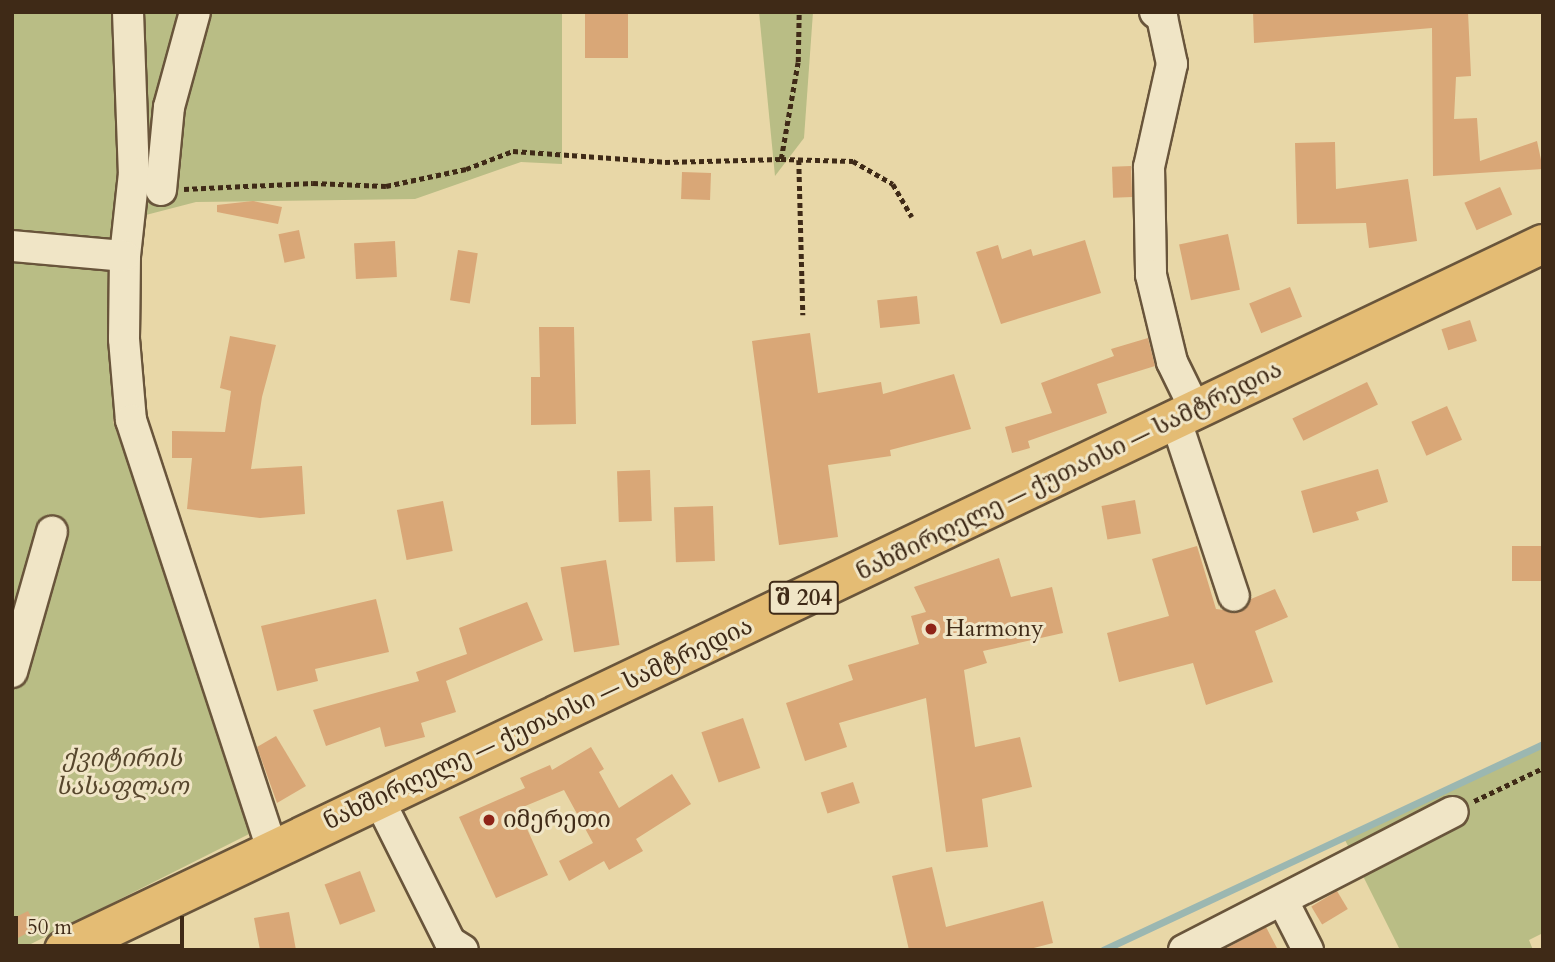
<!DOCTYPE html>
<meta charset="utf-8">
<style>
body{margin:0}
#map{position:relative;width:1555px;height:962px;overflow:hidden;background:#e8d7a7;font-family:Cardo,"Noto Serif Georgian",serif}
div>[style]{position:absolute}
.green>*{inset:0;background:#b9bd85}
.stream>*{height:7px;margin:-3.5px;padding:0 3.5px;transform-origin:3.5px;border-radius:3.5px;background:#9bb7b1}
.building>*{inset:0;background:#d9a777;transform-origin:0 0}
.path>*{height:4.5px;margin-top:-2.25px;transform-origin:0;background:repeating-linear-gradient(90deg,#3f2a17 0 5px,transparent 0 8.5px)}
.roads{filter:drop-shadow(2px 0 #69553b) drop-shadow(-2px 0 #69553b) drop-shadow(0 2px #69553b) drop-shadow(0 -2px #69553b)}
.minor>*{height:30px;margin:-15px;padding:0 15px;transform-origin:15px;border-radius:15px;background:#f0e5c6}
.major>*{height:38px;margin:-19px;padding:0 19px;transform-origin:19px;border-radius:19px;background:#e4bc74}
.dots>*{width:19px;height:19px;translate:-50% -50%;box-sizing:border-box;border:4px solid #f0e5c6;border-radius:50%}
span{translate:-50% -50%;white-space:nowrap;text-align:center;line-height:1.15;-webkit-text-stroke:6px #f0e5c6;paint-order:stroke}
.shield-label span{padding:2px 5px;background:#f0e5c6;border:2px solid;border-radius:5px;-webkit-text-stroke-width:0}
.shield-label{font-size:23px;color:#3f2a17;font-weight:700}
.street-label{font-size:24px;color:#3f2a17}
.poi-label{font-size:24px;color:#3f2a17}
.left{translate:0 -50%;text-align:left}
.park-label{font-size:24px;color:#57472d;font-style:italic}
.frame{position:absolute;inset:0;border:14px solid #3f2a17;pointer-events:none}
.scale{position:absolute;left:14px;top:916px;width:170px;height:32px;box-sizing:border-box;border:4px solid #3f2a17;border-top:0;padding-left:9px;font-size:21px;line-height:24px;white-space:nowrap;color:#3f2a17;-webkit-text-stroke:5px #f0e5c6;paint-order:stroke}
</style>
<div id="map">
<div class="green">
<div style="clip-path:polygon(12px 12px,562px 12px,562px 164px,521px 162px,415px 199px,196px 202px,142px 216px,125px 256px,113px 422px,259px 829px,19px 950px,12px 950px)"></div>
<div style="clip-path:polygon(759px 12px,813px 12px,804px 138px,775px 176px)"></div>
<div style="clip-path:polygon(1543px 747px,1543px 933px,1529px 940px,1533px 950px,1400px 950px,1345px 840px)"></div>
</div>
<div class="stream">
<div style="left:1103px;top:950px;width:486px;rotate:-25.1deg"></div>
</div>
<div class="building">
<div style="left:585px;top:12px;width:43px;height:46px"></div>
<div style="clip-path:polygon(1253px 12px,1468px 12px,1471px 76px,1456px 77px,1454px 119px,1477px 118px,1480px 161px,1537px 141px,1543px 169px,1433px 176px,1432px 28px,1254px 43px)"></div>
<div style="clip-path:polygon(1335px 142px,1336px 189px,1408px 179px,1417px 241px,1369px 248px,1366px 223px,1297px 224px,1295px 143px)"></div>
<div style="left:1131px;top:166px;width:31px;height:19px;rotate:88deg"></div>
<div style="left:682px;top:172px;width:29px;height:27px;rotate:2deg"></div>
<div style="left:1500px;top:187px;width:30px;height:39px;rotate:66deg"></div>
<div style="clip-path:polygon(253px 201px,282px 207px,278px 224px,217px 212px,217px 205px)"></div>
<div style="left:299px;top:230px;width:29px;height:21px;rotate:78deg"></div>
<div style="left:1228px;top:234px;width:57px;height:50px;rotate:78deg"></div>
<div style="clip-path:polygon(1085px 240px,1101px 293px,1001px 324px,976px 252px,998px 245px,1002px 259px,1031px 249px,1033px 256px)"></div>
<div style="left:395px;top:241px;width:36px;height:41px;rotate:87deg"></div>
<div style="left:458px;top:250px;width:20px;height:51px;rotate:9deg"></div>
<div style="left:1290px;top:287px;width:32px;height:44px;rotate:68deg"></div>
<div style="left:917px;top:296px;width:28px;height:40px;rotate:84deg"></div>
<div style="left:1470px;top:320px;width:22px;height:30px;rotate:72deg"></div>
<div style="clip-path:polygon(539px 327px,574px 327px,576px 424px,531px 425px,531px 377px,540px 377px)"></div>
<div style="clip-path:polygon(810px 333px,818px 393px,881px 382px,883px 394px,954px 374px,971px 429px,890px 450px,891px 456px,828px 465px,838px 537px,779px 545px,752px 341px)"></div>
<div style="clip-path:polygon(230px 336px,276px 345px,262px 397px,251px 469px,302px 466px,305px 514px,260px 518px,187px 509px,192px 458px,172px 458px,172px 431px,225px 432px,231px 391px,220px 388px)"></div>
<div style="clip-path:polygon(1148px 338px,1155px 366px,1097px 384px,1107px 413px,1028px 441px,1030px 448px,1012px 453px,1005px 427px,1052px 413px,1041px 383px,1114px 356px,1111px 349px)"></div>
<div style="left:1367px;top:382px;width:25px;height:83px;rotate:64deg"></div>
<div style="left:1447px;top:406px;width:37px;height:39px;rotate:66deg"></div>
<div style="clip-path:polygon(1378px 469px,1388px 502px,1356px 512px,1359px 520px,1313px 533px,1301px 491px)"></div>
<div style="left:650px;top:470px;width:51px;height:33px;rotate:88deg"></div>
<div style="left:1135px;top:500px;width:34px;height:34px;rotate:80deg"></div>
<div style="left:443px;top:501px;width:51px;height:47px;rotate:79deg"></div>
<div style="left:713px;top:506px;width:55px;height:39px;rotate:88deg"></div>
<div style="clip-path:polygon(1197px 546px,1216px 609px,1240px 612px,1251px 599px,1275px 589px,1288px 617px,1255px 631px,1273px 682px,1206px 705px,1193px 663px,1119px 682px,1107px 633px,1169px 616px,1152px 559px)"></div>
<div style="left:1543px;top:546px;width:35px;height:31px;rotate:90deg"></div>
<div style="clip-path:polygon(999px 558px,1011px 597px,1052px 587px,1063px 633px,983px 651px,987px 663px,964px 670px,975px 747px,1020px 737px,1032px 787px,982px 799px,988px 847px,946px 852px,926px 698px,839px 723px,847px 747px,805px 761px,786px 703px,853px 680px,848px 665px,919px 644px,911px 616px,926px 612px,914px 587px)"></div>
<div style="left:606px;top:560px;width:86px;height:46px;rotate:81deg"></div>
<div style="clip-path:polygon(376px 599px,389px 652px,315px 669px,318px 681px,277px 691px,261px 626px)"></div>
<div style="clip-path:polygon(527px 602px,543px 640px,446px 681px,456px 712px,421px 723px,425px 737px,385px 747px,380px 727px,326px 746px,313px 710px,419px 681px,416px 672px,467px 654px,459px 628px)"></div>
<div style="left:743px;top:718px;width:53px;height:44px;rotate:71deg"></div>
<div style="clip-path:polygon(276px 736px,306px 786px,277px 803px,257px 747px)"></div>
<div style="clip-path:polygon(591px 747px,604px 769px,599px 772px,619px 808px,672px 774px,691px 804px,636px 839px,643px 851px,609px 870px,604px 861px,569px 881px,559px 861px,593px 843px,564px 790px,518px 809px,548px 875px,496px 898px,459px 817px,525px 788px,520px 778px,550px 765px,552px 770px)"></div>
<div style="left:853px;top:782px;width:22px;height:34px;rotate:72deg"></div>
<div style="clip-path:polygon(932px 867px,946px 927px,1043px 901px,1053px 943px,1026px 950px,909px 950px,892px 876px)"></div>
<div style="left:360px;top:871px;width:43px;height:38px;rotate:69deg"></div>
<div style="left:1337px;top:891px;width:21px;height:30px;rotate:59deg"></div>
<div style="clip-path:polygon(28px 911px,37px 928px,12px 941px,12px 919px)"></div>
<div style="clip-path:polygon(289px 912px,296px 950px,260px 950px,254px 918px)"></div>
<div style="clip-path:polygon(1266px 927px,1278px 950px,1223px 950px)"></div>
</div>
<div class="path">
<div style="left:781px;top:159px;width:72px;rotate:1.6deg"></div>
<div style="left:853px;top:161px;width:46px;rotate:29.9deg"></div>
<div style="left:893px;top:184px;width:38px;rotate:60deg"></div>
<div style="left:799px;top:160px;width:155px;rotate:88.5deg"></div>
<div style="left:184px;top:189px;width:129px;rotate:-2.7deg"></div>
<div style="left:313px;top:183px;width:73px;rotate:2.4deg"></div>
<div style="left:386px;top:186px;width:82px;rotate:-12deg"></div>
<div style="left:466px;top:169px;width:50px;rotate:-21deg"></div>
<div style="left:513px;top:151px;width:152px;rotate:4.1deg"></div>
<div style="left:665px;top:162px;width:116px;rotate:-1.5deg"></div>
<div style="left:781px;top:159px;width:98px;rotate:-80.1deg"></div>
<div style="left:798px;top:62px;width:50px;rotate:-88.9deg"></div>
<div style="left:1474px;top:801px;width:76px;rotate:-25.6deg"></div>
</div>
<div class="roads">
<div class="minor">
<div style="left:128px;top:12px;width:161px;rotate:87.9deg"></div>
<div style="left:134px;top:173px;width:83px;rotate:96.2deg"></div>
<div style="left:125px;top:256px;width:83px;rotate:90.7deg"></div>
<div style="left:124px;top:339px;width:81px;rotate:85.1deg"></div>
<div style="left:131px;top:420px;width:452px;rotate:71.8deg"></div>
<div style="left:1155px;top:12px;width:9px;rotate:36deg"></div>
<div style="left:1162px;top:17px;width:48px;rotate:78deg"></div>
<div style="left:1172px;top:64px;width:106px;rotate:102.6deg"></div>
<div style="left:1149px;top:167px;width:108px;rotate:88.9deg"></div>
<div style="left:1151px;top:275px;width:89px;rotate:76.4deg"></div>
<div style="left:1172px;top:362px;width:55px;rotate:63.9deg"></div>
<div style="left:161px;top:190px;width:83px;rotate:-84.5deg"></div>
<div style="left:169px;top:107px;width:98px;rotate:-74.7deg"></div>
<div style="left:12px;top:246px;width:113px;rotate:5.1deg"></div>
<div style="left:1176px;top:421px;width:184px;rotate:71.7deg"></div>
<div style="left:12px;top:672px;width:146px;rotate:-74.1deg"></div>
<div style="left:379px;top:800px;width:159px;rotate:63.4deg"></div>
<div style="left:450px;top:942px;width:15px;rotate:32deg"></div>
<div style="left:1283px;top:901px;width:55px;rotate:63deg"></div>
<div style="left:1184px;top:950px;width:302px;rotate:-27.2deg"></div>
</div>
<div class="major">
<div style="left:64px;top:950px;width:1639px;rotate:-25.52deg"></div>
</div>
</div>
<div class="dots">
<div style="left:931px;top:629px;background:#8f2418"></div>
<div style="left:489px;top:820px;background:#8f2418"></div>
</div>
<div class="shield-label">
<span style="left:804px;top:598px">შ 204</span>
</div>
<div class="street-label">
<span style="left:1069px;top:471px;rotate:-26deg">ნახშირღელე — ქუთაისი — სამტრედია</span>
<span style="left:538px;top:724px;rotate:-25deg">ნახშირღელე — ქუთაისი — სამტრედია</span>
</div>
<div class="poi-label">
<span class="left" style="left:945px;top:629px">Harmony</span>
<span class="left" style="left:503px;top:820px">იმერეთი</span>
</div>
<div class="park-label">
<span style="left:122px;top:773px">ქვიტირის<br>სასაფლაო</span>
</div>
<div class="frame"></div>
<div class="scale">50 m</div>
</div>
